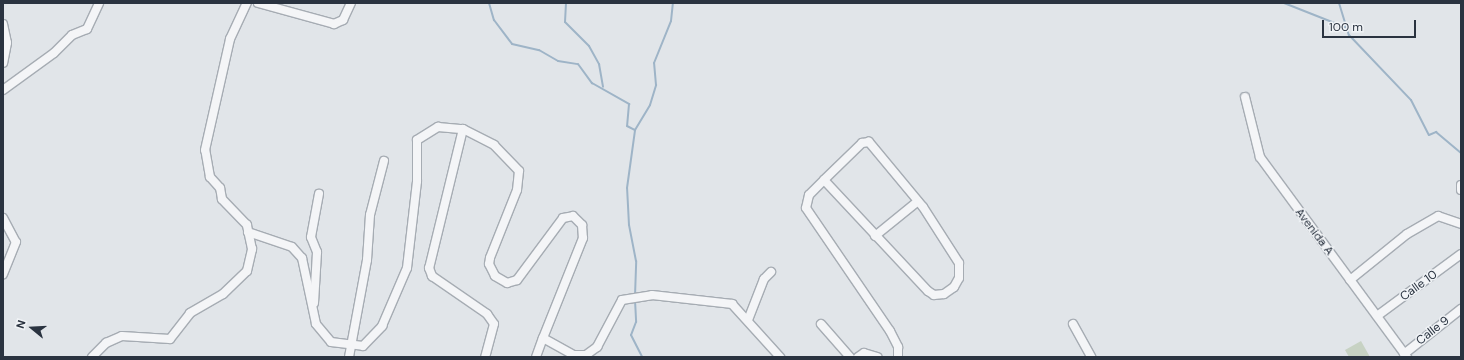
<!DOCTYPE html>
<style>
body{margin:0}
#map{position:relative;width:1464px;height:360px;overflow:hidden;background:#e1e5e9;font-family:"DM Sans",sans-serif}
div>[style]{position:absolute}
.green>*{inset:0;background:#c7d2c3}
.stream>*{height:2px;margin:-1px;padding:0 1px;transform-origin:1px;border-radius:1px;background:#9eb4c7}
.roads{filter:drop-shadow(1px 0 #a6acb3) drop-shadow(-1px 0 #a6acb3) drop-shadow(0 1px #a6acb3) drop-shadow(0 -1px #a6acb3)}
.minor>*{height:8px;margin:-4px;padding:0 4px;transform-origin:4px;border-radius:4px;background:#f4f5f7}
span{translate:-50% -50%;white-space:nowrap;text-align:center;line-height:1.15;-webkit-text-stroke:3px #f0f3f6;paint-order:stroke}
.street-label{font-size:12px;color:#2a3340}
.frame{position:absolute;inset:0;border:4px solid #2a3340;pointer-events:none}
.north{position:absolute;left:12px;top:308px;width:40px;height:40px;-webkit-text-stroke:3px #f0f3f6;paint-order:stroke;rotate:288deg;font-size:11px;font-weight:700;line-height:16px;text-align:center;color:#2a3340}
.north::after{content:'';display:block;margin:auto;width:14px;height:18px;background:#2a3340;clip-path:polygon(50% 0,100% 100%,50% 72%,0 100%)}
.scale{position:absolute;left:1322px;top:20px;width:94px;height:18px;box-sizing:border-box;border:2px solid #2a3340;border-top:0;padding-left:5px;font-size:12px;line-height:14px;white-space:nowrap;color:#2a3340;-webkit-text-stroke:3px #f0f3f6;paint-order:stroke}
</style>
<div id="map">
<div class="green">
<div style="clip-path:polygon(1361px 341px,1370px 357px,1349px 357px,1345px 350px)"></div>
</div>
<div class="stream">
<div style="left:489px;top:3px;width:18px;rotate:74deg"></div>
<div style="left:494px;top:20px;width:30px;rotate:53deg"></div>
<div style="left:512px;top:44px;width:28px;rotate:13deg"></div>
<div style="left:539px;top:50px;width:22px;rotate:30deg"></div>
<div style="left:558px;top:61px;width:20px;rotate:9deg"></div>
<div style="left:578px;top:64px;width:24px;rotate:54deg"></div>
<div style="left:592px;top:83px;width:43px;rotate:29.6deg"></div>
<div style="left:629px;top:104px;width:22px;rotate:95deg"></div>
<div style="left:627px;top:126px;width:9px;rotate:27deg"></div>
<div style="left:566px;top:3px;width:19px;rotate:93deg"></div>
<div style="left:565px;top:22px;width:34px;rotate:45deg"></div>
<div style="left:589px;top:46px;width:21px;rotate:61deg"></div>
<div style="left:599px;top:64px;width:23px;rotate:80deg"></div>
<div style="left:1284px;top:3px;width:68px;rotate:21.6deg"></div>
<div style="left:1339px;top:3px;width:34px;rotate:73deg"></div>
<div style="left:1349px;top:35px;width:90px;rotate:46.4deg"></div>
<div style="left:1411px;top:100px;width:39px;rotate:63deg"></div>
<div style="left:1429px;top:135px;width:8px;rotate:-23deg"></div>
<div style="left:1436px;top:132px;width:33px;rotate:40deg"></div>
<div style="left:635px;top:296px;width:35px;rotate:-88deg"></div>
<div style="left:636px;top:261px;width:37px;rotate:-101deg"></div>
<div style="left:629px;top:225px;width:37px;rotate:-93deg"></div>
<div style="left:627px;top:188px;width:59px;rotate:-82.1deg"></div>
<div style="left:635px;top:130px;width:29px;rotate:-59deg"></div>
<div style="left:650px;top:105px;width:21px;rotate:-73deg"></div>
<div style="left:656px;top:85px;width:22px;rotate:-95deg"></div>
<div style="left:654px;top:63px;width:45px;rotate:-68deg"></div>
<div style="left:671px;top:21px;width:18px;rotate:-84deg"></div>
<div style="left:635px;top:300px;width:22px;rotate:87deg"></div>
<div style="left:636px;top:322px;width:14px;rotate:111deg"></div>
<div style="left:631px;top:335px;width:25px;rotate:63deg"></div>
</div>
<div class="roads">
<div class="minor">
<div style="left:258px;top:3px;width:79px;rotate:15.4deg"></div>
<div style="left:334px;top:24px;width:10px;rotate:-24deg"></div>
<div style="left:343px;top:20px;width:19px;rotate:-65deg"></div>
<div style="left:3px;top:24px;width:19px;rotate:78deg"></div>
<div style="left:7px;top:43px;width:20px;rotate:101deg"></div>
<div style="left:3px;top:90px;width:63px;rotate:-36deg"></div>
<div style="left:54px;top:53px;width:25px;rotate:-45deg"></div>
<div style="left:72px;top:35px;width:16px;rotate:-22deg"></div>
<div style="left:87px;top:29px;width:29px;rotate:-65deg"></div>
<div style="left:1245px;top:97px;width:62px;rotate:76deg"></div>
<div style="left:1260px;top:157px;width:248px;rotate:53.7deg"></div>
<div style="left:463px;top:129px;width:143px;rotate:103.7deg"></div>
<div style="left:429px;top:268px;width:9px;rotate:69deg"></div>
<div style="left:432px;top:276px;width:67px;rotate:34.6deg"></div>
<div style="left:487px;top:314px;width:12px;rotate:55deg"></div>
<div style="left:494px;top:324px;width:34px;rotate:105deg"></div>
<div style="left:824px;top:180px;width:152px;rotate:46.9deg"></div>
<div style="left:928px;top:291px;width:7px;rotate:34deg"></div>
<div style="left:934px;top:295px;width:10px;rotate:-6deg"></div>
<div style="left:944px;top:294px;width:12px;rotate:-35deg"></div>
<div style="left:954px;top:287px;width:10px;rotate:-61deg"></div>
<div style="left:959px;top:278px;width:15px;rotate:-90deg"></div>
<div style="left:959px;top:263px;width:67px;rotate:-122.7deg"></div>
<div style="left:923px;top:207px;width:85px;rotate:-129.7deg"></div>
<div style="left:869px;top:142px;width:7px;rotate:172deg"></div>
<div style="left:862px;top:143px;width:53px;rotate:135.8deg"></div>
<div style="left:824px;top:180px;width:21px;rotate:135deg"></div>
<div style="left:809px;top:195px;width:13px;rotate:103deg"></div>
<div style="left:806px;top:208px;width:149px;rotate:55.7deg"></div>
<div style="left:890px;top:331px;width:18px;rotate:63deg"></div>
<div style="left:898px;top:347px;width:10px;rotate:90deg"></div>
<div style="left:1461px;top:185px;width:5px;rotate:90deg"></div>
<div style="left:3px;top:218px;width:27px;rotate:62deg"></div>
<div style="left:16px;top:242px;width:35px;rotate:112deg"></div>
<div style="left:248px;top:232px;width:46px;rotate:18.8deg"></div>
<div style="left:292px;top:247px;width:15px;rotate:48deg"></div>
<div style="left:302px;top:258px;width:67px;rotate:78deg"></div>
<div style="left:316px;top:324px;width:23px;rotate:50deg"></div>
<div style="left:331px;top:342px;width:32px;rotate:7deg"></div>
<div style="left:363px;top:346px;width:28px;rotate:-46deg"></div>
<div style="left:382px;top:326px;width:63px;rotate:-66.7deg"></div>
<div style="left:407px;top:268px;width:88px;rotate:-83.4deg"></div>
<div style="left:417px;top:181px;width:41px;rotate:-90deg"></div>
<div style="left:417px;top:140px;width:25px;rotate:-32deg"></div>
<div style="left:438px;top:127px;width:25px;rotate:5deg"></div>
<div style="left:463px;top:129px;width:35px;rotate:27deg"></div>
<div style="left:494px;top:145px;width:36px;rotate:46deg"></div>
<div style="left:519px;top:171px;width:19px;rotate:96deg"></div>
<div style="left:517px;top:190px;width:73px;rotate:111.7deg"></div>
<div style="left:490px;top:258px;width:6px;rotate:99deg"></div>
<div style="left:489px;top:264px;width:13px;rotate:63deg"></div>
<div style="left:495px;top:276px;width:14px;rotate:30deg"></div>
<div style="left:507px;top:283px;width:10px;rotate:-17deg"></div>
<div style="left:517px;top:280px;width:77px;rotate:-53.4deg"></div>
<div style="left:563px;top:218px;width:10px;rotate:-11deg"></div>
<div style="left:573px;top:216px;width:13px;rotate:45deg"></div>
<div style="left:582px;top:225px;width:13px;rotate:86deg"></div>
<div style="left:583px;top:238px;width:108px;rotate:111.8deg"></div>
<div style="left:543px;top:338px;width:35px;rotate:29deg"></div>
<div style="left:574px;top:355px;width:12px"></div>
<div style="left:586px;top:355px;width:14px;rotate:-36deg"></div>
<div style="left:597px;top:347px;width:53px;rotate:-62deg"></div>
<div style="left:622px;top:300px;width:30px;rotate:-9deg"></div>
<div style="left:652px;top:295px;width:81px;rotate:6.4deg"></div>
<div style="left:732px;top:304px;width:72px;rotate:47.8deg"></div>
<div style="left:875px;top:236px;width:55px;rotate:-39.1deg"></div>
<div style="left:1350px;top:280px;width:73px;rotate:-38.9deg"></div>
<div style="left:1407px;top:234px;width:36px;rotate:-30deg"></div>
<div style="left:1438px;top:216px;width:24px;rotate:19deg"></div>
<div style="left:314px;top:303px;width:51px;rotate:-86.6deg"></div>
<div style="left:317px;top:252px;width:16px;rotate:-112deg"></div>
<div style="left:311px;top:237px;width:44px;rotate:-79.5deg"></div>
<div style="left:1377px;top:316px;width:104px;rotate:-36.4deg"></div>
<div style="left:748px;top:320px;width:44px;rotate:-68.7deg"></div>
<div style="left:764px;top:279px;width:10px;rotate:-45deg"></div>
<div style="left:821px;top:324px;width:44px;rotate:48.7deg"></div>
<div style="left:1073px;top:324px;width:38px;rotate:61deg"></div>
<div style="left:1404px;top:354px;width:73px;rotate:-38.3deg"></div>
<div style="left:92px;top:357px;width:20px;rotate:-45deg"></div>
<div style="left:106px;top:343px;width:17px;rotate:-24deg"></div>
<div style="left:122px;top:336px;width:48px;rotate:3.6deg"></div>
<div style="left:170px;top:339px;width:33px;rotate:-52deg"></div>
<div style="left:190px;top:313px;width:38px;rotate:-30deg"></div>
<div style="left:223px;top:294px;width:33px;rotate:-44deg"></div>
<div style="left:247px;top:271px;width:23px;rotate:-77deg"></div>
<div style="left:252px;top:249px;width:25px;rotate:-102deg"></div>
<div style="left:247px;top:225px;width:36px;rotate:-134deg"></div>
<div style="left:222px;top:199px;width:11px;rotate:-100deg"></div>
<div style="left:220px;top:188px;width:15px;rotate:-132deg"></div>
<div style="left:210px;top:177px;width:27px;rotate:-100deg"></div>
<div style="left:205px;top:150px;width:114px;rotate:-77.3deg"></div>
<div style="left:230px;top:39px;width:40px;rotate:-65deg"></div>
<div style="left:349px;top:357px;width:99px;rotate:-79.5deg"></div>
<div style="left:367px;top:260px;width:45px;rotate:-86.2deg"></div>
<div style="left:370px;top:215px;width:56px;rotate:-75.5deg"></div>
<div style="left:536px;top:357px;width:20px;rotate:-70deg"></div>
<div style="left:858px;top:357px;width:7px;rotate:-34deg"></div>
<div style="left:864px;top:353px;width:14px;rotate:17deg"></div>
</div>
</div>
<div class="street-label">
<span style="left:1314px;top:232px;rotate:53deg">Avenida A</span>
<span style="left:1419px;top:286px;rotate:-36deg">Calle 10</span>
<span style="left:1433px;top:331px;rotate:-38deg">Calle 9</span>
</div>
<div class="frame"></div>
<div class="north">N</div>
<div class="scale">100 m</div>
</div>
